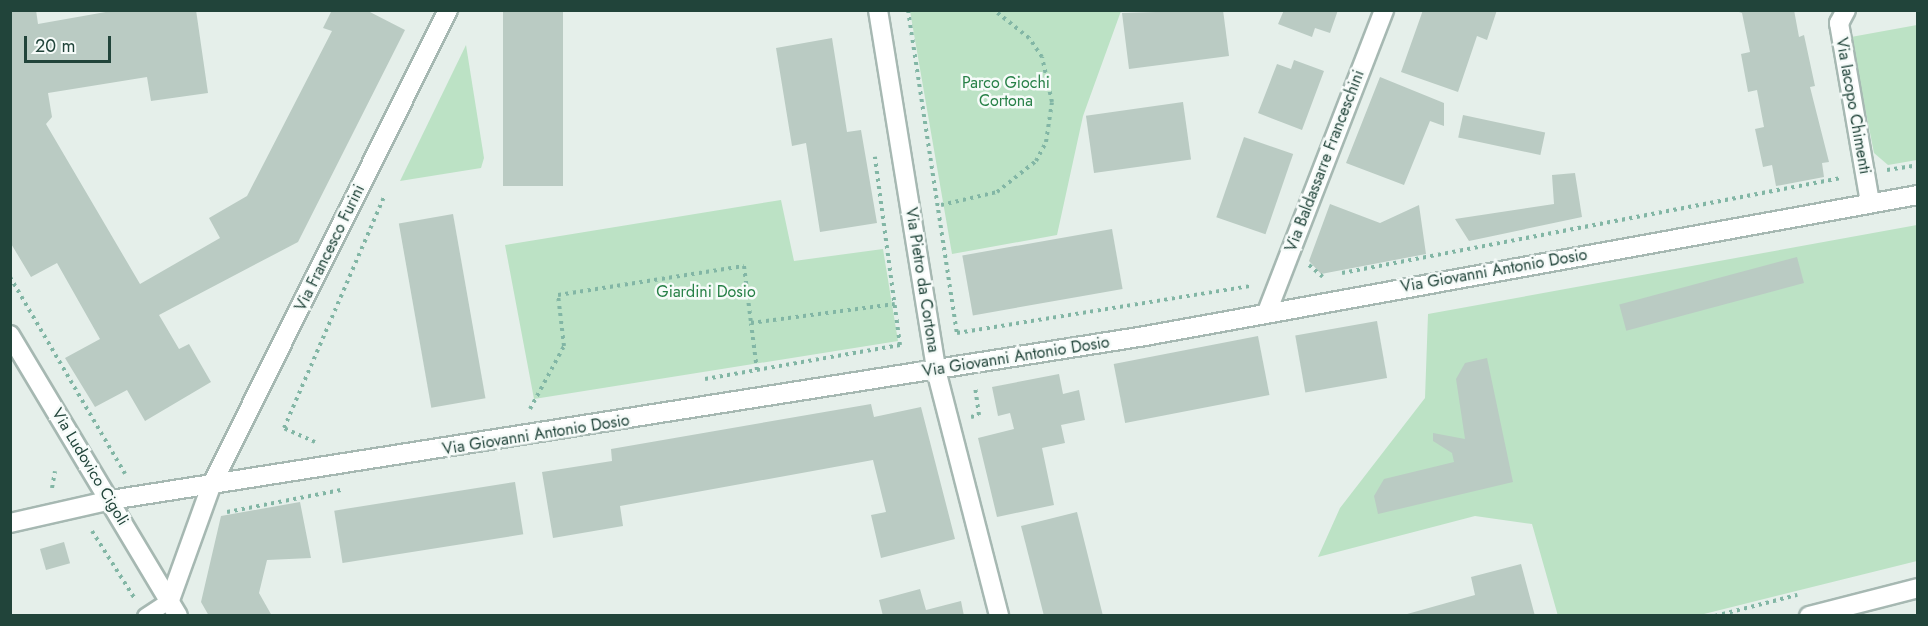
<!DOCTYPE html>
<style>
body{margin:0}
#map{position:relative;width:1928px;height:626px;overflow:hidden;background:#e5efea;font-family:Jost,sans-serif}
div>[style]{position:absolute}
.green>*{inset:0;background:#bce2c5}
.building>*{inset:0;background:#bacbc3;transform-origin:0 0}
.path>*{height:4px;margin-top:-2px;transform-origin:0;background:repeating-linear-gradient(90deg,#82b6a5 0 3px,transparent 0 7.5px)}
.roads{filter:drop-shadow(2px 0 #a6b8b2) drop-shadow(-2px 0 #a6b8b2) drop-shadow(0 2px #a6b8b2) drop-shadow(0 -2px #a6b8b2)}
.lane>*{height:15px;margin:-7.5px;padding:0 7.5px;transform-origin:7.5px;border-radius:7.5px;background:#fff}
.street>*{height:18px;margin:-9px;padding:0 9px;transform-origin:9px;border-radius:9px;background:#fff}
.secondary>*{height:18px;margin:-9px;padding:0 9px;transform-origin:9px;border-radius:9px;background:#fff}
span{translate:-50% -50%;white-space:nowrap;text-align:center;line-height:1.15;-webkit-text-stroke:5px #f6fbf9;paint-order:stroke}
.park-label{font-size:16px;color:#278047}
.street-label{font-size:16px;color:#21443a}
.frame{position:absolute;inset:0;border:12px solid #21443a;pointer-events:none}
.scale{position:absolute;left:24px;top:36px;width:87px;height:27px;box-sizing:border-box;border:3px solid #21443a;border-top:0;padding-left:8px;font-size:18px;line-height:21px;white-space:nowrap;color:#21443a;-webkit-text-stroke:4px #f6fbf9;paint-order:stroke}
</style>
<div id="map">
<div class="green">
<div style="clip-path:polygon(910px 11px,1121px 11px,1083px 116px,1057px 235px,952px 254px)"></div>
<div style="clip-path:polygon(1917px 25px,1917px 160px,1888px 165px,1874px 153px,1851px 37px)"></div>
<div style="clip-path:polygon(466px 45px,484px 158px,481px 168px,400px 181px)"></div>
<div style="clip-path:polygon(781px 200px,794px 261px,883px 249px,898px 341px,534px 399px,505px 245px)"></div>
<div style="clip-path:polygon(1917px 225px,1917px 561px,1700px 615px,1558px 616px,1532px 524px,1475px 516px,1318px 557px,1340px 508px,1425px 398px,1428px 314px)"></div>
</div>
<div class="building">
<div style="clip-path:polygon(10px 10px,36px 10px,38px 24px,117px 10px,196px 10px,208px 93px,151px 101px,147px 77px,48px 93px,52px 117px,46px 124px,140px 284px,220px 238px,209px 218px,247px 196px,332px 31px,323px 28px,332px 10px,366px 10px,405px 30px,298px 242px,159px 315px,179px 349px,189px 344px,211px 382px,145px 421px,127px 390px,95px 407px,65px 358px,100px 339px,57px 263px,31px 277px,10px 242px)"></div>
<div style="left:503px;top:10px;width:60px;height:176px"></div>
<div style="clip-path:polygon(1223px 10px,1229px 56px,1129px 69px,1122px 13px)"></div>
<div style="clip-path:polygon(1284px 10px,1338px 10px,1330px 33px,1315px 28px,1312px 37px,1278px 24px)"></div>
<div style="clip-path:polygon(1423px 10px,1497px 10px,1487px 40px,1477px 36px,1458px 92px,1401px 72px)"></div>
<div style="clip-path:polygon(1733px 10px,1794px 10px,1799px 37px,1804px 35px,1815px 86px,1810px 87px,1829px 162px,1822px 163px,1824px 177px,1776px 186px,1772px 165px,1763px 167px,1755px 129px,1764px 127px,1757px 90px,1748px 92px,1741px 54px,1750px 52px,1742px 13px)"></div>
<div style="clip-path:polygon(832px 38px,847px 132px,861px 130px,877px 223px,820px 232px,806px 143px,792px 146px,776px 48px)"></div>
<div style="clip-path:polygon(1294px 60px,1324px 71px,1302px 130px,1258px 113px,1277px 64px,1291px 69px)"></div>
<div style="clip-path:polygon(1380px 77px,1444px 103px,1444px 126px,1430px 121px,1404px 185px,1346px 163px)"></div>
<div style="left:1183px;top:102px;width:58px;height:98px;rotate:82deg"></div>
<div style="left:1463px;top:115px;width:84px;height:23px;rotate:12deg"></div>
<div style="left:1244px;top:137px;width:52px;height:85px;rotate:19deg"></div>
<div style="clip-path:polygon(1575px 173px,1582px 217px,1469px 241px,1455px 219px,1554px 204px,1552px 175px)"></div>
<div style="clip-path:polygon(1330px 204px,1380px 223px,1419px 205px,1426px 254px,1321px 274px,1309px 261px)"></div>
<div style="left:453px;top:214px;width:187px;height:55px;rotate:80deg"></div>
<div style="left:1112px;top:229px;width:61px;height:152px;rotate:80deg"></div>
<div style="left:1797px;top:257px;width:27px;height:184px;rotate:75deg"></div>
<div style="left:1377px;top:321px;width:58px;height:83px;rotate:80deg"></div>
<div style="left:1258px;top:336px;width:60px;height:147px;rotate:79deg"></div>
<div style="clip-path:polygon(1487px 358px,1513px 482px,1378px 514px,1374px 496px,1384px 479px,1454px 462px,1452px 453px,1433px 441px,1433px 433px,1465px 439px,1456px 379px,1465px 363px)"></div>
<div style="clip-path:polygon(1059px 374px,1063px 394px,1079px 390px,1085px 420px,1061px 425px,1065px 443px,1042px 448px,1054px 505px,997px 517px,978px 438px,1014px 429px,1010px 413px,998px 416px,992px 387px)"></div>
<div style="clip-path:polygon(871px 404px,874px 417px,921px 407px,955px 539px,881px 558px,871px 515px,886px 512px,873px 460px,620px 506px,623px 526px,553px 538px,542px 472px,612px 461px,611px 449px)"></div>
<div style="left:515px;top:482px;width:53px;height:183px;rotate:81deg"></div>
<div style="clip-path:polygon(300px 502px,311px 558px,267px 560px,259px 593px,272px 616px,209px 616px,201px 602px,221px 516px)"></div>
<div style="clip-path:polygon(1077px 512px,1103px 616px,1044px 616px,1021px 526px)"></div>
<div style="left:64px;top:542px;width:22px;height:25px;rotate:74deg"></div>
<div style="clip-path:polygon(1521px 564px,1535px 616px,1400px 616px,1475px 595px,1471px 577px)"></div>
<div style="clip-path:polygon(920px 589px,926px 610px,961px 601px,964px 616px,883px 616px,879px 600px)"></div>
</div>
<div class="path">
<div style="left:908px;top:10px;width:327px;rotate:81.4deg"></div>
<div style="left:957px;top:333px;width:298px;rotate:-9.1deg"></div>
<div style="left:1887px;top:170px;width:31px;rotate:-9deg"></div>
<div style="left:941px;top:205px;width:57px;rotate:-13.1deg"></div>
<div style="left:997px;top:192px;width:50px;rotate:-38.5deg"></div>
<div style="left:1036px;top:161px;width:21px;rotate:-62deg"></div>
<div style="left:1046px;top:142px;width:40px;rotate:-81.5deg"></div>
<div style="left:1052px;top:102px;width:46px;rotate:-102.5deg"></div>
<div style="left:1042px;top:57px;width:23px;rotate:-124deg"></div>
<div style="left:1029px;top:38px;width:45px;rotate:-141.3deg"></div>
<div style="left:1309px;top:265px;width:18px;rotate:41deg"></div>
<div style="left:1342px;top:273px;width:508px;rotate:-10.78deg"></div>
<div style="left:10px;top:277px;width:228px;rotate:59.7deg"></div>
<div style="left:757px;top:370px;width:47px;rotate:-97.3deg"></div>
<div style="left:751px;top:323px;width:145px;rotate:-7.5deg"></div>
<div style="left:705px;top:379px;width:198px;rotate:-9.9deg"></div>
<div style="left:900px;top:345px;width:190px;rotate:-97.6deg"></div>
<div style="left:530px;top:409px;width:72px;rotate:-61.6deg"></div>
<div style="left:564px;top:346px;width:51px;rotate:-96.7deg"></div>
<div style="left:558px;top:295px;width:188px;rotate:-8.9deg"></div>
<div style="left:744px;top:266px;width:57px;rotate:83deg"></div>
<div style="left:971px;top:417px;width:8px;rotate:-14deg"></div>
<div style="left:979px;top:415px;width:28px;rotate:-98deg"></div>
<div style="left:315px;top:442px;width:34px;rotate:-156deg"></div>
<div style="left:284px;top:428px;width:252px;rotate:-66.6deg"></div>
<div style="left:52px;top:488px;width:17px;rotate:-80deg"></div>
<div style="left:227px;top:512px;width:116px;rotate:-10.9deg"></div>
<div style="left:92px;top:531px;width:80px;rotate:57.7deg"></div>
<div style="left:1715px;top:616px;width:85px;rotate:-14.4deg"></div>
</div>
<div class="roads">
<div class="lane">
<div style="left:145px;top:616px;width:30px;rotate:-33deg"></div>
</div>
<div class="street">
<div style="left:878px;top:10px;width:365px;rotate:80.8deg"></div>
<div style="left:936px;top:370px;width:254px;rotate:75.6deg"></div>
<div style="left:1846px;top:10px;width:15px;rotate:118deg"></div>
<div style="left:1839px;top:23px;width:183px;rotate:80.2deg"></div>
<div style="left:1267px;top:312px;width:324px;rotate:-68.8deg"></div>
<div style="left:10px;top:335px;width:327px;rotate:59.1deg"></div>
<div style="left:10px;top:523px;width:104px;rotate:-12.8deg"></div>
<div style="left:111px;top:500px;width:1047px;rotate:-9.01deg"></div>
<div style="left:1145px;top:336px;width:786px;rotate:-10.34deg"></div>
<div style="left:170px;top:600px;width:121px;rotate:-70.2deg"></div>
<div style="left:211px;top:486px;width:532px;rotate:-63.53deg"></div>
</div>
<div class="secondary">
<div style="left:1809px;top:616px;width:113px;rotate:-14.4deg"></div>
</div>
</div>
<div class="park-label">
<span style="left:1006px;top:92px">Parco Giochi<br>Cortona</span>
<span style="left:706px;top:292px">Giardini Dosio</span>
</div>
<div class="street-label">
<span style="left:1853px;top:106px;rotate:80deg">Via Iacopo Chimenti</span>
<span style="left:1325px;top:161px;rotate:-69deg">Via Baldassarre Franceschini</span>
<span style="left:330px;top:248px;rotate:-64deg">Via Francesco Furini</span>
<span style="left:1494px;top:271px;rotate:-10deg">Via Giovanni Antonio Dosio</span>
<span style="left:922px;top:280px;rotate:81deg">Via Pietro da Cortona</span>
<span style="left:1016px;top:357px;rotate:-9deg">Via Giovanni Antonio Dosio</span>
<span style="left:536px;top:435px;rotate:-9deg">Via Giovanni Antonio Dosio</span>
<span style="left:90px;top:467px;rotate:59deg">Via Ludovico Cigoli</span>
</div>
<div class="frame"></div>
<div class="scale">20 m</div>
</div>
